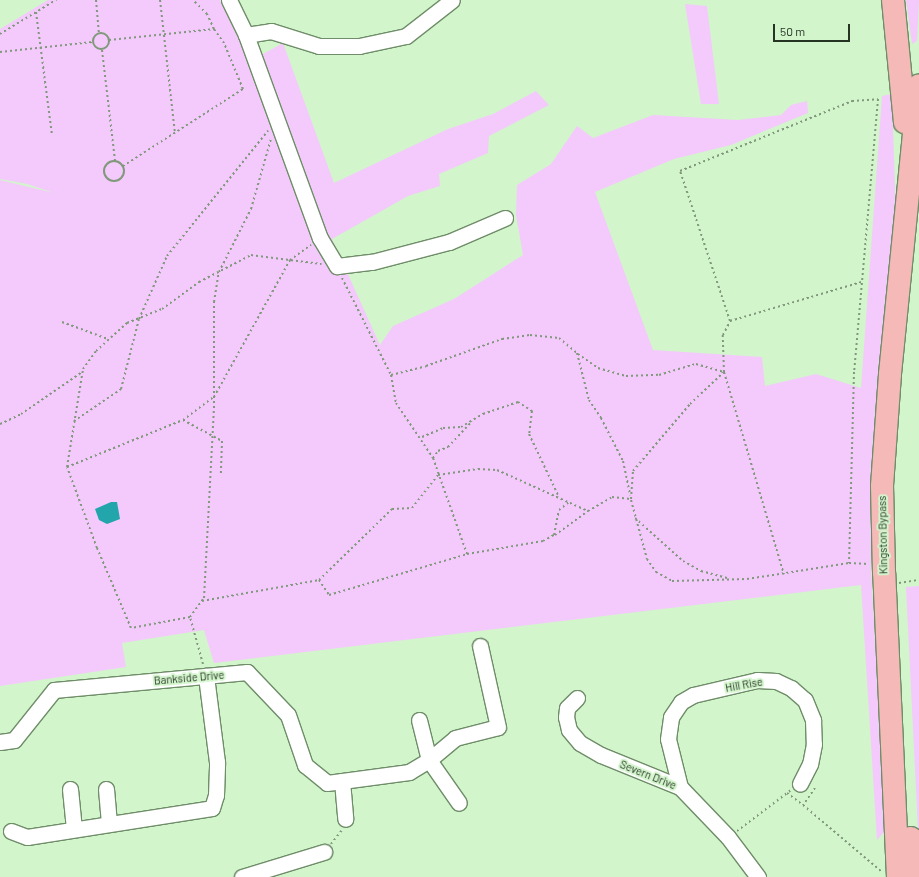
<!DOCTYPE html>
<style>
body{margin:0}
#map{position:relative;width:919px;height:877px;overflow:hidden;background:#d3f5cc;font-family:Barlow,sans-serif}
div>[style]{position:absolute}
.green>*{inset:0;background:#f3cafb}
.water>*{inset:0;background:#23a5ac}
.path>*{height:2px;margin-top:-1px;transform-origin:0;background:repeating-linear-gradient(90deg,#80987b 0 2px,transparent 0 5px)}
.path>.ring{margin:-1px;padding:0;box-sizing:content-box;background:none;border:2px solid #80987b;border-radius:50%}
.roads{filter:drop-shadow(1px 0 #6e8d68) drop-shadow(-1px 0 #6e8d68) drop-shadow(0 1px #6e8d68) drop-shadow(0 -1px #6e8d68)}
.minor>*{height:15px;margin:-7.5px;padding:0 7.5px;transform-origin:7.5px;border-radius:7.5px;background:#fff}
.highway>*{height:22px;margin:-11px;padding:0 11px;transform-origin:11px;border-radius:11px;background:#f5bab8}
span{translate:-50% -50%;white-space:nowrap;text-align:center;line-height:1.15;-webkit-text-stroke:4px #d3f5cc;paint-order:stroke}
.street-label{font-size:11px;color:#263424}
.scale{position:absolute;left:773px;top:24px;width:77px;height:18px;box-sizing:border-box;border:2px solid #263424;border-top:0;padding-left:5px;font-size:12px;line-height:14px;white-space:nowrap;color:#263424;-webkit-text-stroke:3px #d3f5cc;paint-order:stroke}
</style>
<div id="map">
<div class="green">
<div style="clip-path:polygon(48px 0,220px 0,246px 52px,247px 63px,283px 43px,334px 183px,448px 129px,493px 114px,536px 91px,549px 105px,489px 136px,488px 153px,439px 174px,440px 186px,408px 196px,332px 239px,380px 345px,393px 326px,454px 299px,523px 255px,516px 215px,517px 185px,551px 164px,577px 126px,593px 138px,653px 115px,738px 120px,781px 115px,791px 105px,807px 101px,808px 113px,731px 145px,674px 159px,595px 192px,653px 350px,762px 357px,765px 386px,816px 374px,861px 388px,882px 96px,892px 94px,896px 219px,873px 453px,871px 569px,886px 830px,877px 840px,861px 585px,214px 663px,204px 630px,122px 643px,126px 667px,0 686px,0 180px,54px 193px,27px 184px,0 179px,0 29px)"></div>
<div style="clip-path:polygon(906px 0,919px 0,917px 41px,912px 44px)"></div>
<div style="clip-path:polygon(685px 4px,707px 6px,719px 104px,701px 104px)"></div>
<div style="clip-path:polygon(919px 586px,919px 850px,906px 587px)"></div>
</div>
<div class="water">
<div style="clip-path:polygon(111px 502px,117px 502px,120px 519px,107px 524px,99px 520px,95px 509px)"></div>
</div>
<div class="path">
<div style="left:96px;top:0;width:33px;rotate:85deg"></div>
<div style="left:160px;top:0;width:134px;rotate:83.6deg"></div>
<div style="left:36px;top:12px;width:124px;rotate:82.6deg"></div>
<div class="ring" style="left:93px;top:33px;width:14px;height:14px"></div>
<div style="left:0;top:34px;width:66px;rotate:-31.3deg"></div>
<div style="left:109px;top:40px;width:106px;rotate:-6deg"></div>
<div style="left:214px;top:29px;width:17px;rotate:-115deg"></div>
<div style="left:207px;top:14px;width:20px;rotate:-135deg"></div>
<div style="left:102px;top:50px;width:112px;rotate:83.3deg"></div>
<div style="left:0;top:52px;width:93px;rotate:-6.2deg"></div>
<div class="ring" style="left:104px;top:161px;width:18px;height:18px"></div>
<div style="left:123px;top:166px;width:143px;rotate:-32.7deg"></div>
<div style="left:243px;top:89px;width:50px;rotate:-112.4deg"></div>
<div style="left:224px;top:43px;width:17px;rotate:-126deg"></div>
<div style="left:342px;top:278px;width:109px;rotate:63.2deg"></div>
<div style="left:391px;top:375px;width:28px;rotate:80deg"></div>
<div style="left:396px;top:403px;width:66px;rotate:56.1deg"></div>
<div style="left:433px;top:458px;width:102px;rotate:70.5deg"></div>
<div style="left:467px;top:554px;width:77px;rotate:-9.7deg"></div>
<div style="left:543px;top:541px;width:13px;rotate:-29deg"></div>
<div style="left:554px;top:535px;width:25px;rotate:-79deg"></div>
<div style="left:559px;top:510px;width:14px;rotate:-39deg"></div>
<div style="left:730px;top:321px;width:138px;rotate:-16.5deg"></div>
<div style="left:62px;top:322px;width:49px;rotate:20.3deg"></div>
<div style="left:578px;top:354px;width:24px;rotate:35deg"></div>
<div style="left:598px;top:368px;width:29px;rotate:16deg"></div>
<div style="left:626px;top:376px;width:33px;rotate:-2deg"></div>
<div style="left:659px;top:375px;width:39px;rotate:-17deg"></div>
<div style="left:696px;top:364px;width:29px;rotate:16deg"></div>
<div style="left:724px;top:372px;width:211px;rotate:73.5deg"></div>
<div style="left:391px;top:375px;width:36px;rotate:-14deg"></div>
<div style="left:426px;top:366px;width:81px;rotate:-19.6deg"></div>
<div style="left:502px;top:339px;width:28px;rotate:-8deg"></div>
<div style="left:530px;top:335px;width:29px;rotate:6deg"></div>
<div style="left:559px;top:338px;width:23px;rotate:40deg"></div>
<div style="left:577px;top:353px;width:49px;rotate:75.7deg"></div>
<div style="left:589px;top:400px;width:22px;rotate:56deg"></div>
<div style="left:601px;top:418px;width:48px;rotate:62.9deg"></div>
<div style="left:623px;top:461px;width:35px;rotate:78deg"></div>
<div style="left:183px;top:420px;width:44px;rotate:28.3deg"></div>
<div style="left:222px;top:441px;width:34px;rotate:92deg"></div>
<div style="left:74px;top:421px;width:57px;rotate:-34.2deg"></div>
<div style="left:121px;top:389px;width:72px;rotate:-75.6deg"></div>
<div style="left:139px;top:319px;width:69px;rotate:-66deg"></div>
<div style="left:167px;top:256px;width:161px;rotate:-51.1deg"></div>
<div style="left:0;top:424px;width:23px;rotate:-25deg"></div>
<div style="left:21px;top:414px;width:74px;rotate:-34.5deg"></div>
<div style="left:422px;top:437px;width:23px;rotate:-23deg"></div>
<div style="left:443px;top:428px;width:18px;rotate:-3deg"></div>
<div style="left:461px;top:427px;width:26px;rotate:-31deg"></div>
<div style="left:483px;top:414px;width:37px;rotate:-19deg"></div>
<div style="left:518px;top:402px;width:17px;rotate:33deg"></div>
<div style="left:532px;top:411px;width:23px;rotate:97deg"></div>
<div style="left:529px;top:434px;width:68px;rotate:64.6deg"></div>
<div style="left:433px;top:458px;width:9px;rotate:-54deg"></div>
<div style="left:438px;top:451px;width:11px;rotate:-22deg"></div>
<div style="left:448px;top:447px;width:35px;rotate:-47deg"></div>
<div style="left:67px;top:467px;width:125px;rotate:-22.1deg"></div>
<div style="left:183px;top:420px;width:39px;rotate:-37deg"></div>
<div style="left:214px;top:397px;width:157px;rotate:-61deg"></div>
<div style="left:290px;top:260px;width:26px;rotate:-36deg"></div>
<div style="left:631px;top:500px;width:61px;rotate:74.8deg"></div>
<div style="left:647px;top:559px;width:16px;rotate:55deg"></div>
<div style="left:656px;top:572px;width:18px;rotate:29deg"></div>
<div style="left:672px;top:581px;width:75px;rotate:-1.5deg"></div>
<div style="left:747px;top:579px;width:103px;rotate:-8.9deg"></div>
<div style="left:849px;top:563px;width:20px;rotate:3deg"></div>
<div style="left:635px;top:518px;width:64px;rotate:41.9deg"></div>
<div style="left:683px;top:561px;width:21px;rotate:29deg"></div>
<div style="left:701px;top:571px;width:27px;rotate:15deg"></div>
<div style="left:555px;top:535px;width:41px;rotate:-36deg"></div>
<div style="left:319px;top:580px;width:18px;rotate:56deg"></div>
<div style="left:329px;top:595px;width:144px;rotate:-16.5deg"></div>
<div style="left:899px;top:583px;width:20px;rotate:-9deg"></div>
<div style="left:202px;top:601px;width:119px;rotate:-10.2deg"></div>
<div style="left:319px;top:580px;width:102px;rotate:-44.2deg"></div>
<div style="left:392px;top:509px;width:20px;rotate:-3deg"></div>
<div style="left:412px;top:508px;width:42px;rotate:-51.8deg"></div>
<div style="left:438px;top:475px;width:40px;rotate:-8.5deg"></div>
<div style="left:478px;top:469px;width:19px;rotate:3deg"></div>
<div style="left:497px;top:470px;width:100px;rotate:24.3deg"></div>
<div style="left:588px;top:511px;width:28px;rotate:-30deg"></div>
<div style="left:612px;top:497px;width:19px;rotate:6deg"></div>
<div style="left:631px;top:499px;width:28px;rotate:-86deg"></div>
<div style="left:633px;top:471px;width:88px;rotate:-49.6deg"></div>
<div style="left:690px;top:404px;width:47px;rotate:-43.3deg"></div>
<div style="left:724px;top:372px;width:37px;rotate:-92deg"></div>
<div style="left:723px;top:335px;width:16px;rotate:-63deg"></div>
<div style="left:730px;top:321px;width:158px;rotate:-108.4deg"></div>
<div style="left:680px;top:171px;width:186px;rotate:-22.1deg"></div>
<div style="left:852px;top:101px;width:26px;rotate:-4deg"></div>
<div style="left:878px;top:99px;width:274px;rotate:95deg"></div>
<div style="left:854px;top:372px;width:191px;rotate:91.5deg"></div>
<div style="left:190px;top:617px;width:24px;rotate:-54deg"></div>
<div style="left:204px;top:598px;width:190px;rotate:-87deg"></div>
<div style="left:214px;top:408px;width:106px;rotate:-90deg"></div>
<div style="left:214px;top:302px;width:30px;rotate:-81deg"></div>
<div style="left:219px;top:272px;width:71px;rotate:-63.1deg"></div>
<div style="left:251px;top:209px;width:73px;rotate:-74.1deg"></div>
<div style="left:203px;top:664px;width:49px;rotate:-105.5deg"></div>
<div style="left:190px;top:617px;width:60px;rotate:169.4deg"></div>
<div style="left:131px;top:628px;width:87px;rotate:-113deg"></div>
<div style="left:97px;top:548px;width:86px;rotate:-110.3deg"></div>
<div style="left:67px;top:467px;width:99px;rotate:-80.7deg"></div>
<div style="left:83px;top:369px;width:22px;rotate:-54deg"></div>
<div style="left:96px;top:351px;width:42px;rotate:-42.1deg"></div>
<div style="left:127px;top:323px;width:38px;rotate:-22deg"></div>
<div style="left:162px;top:309px;width:46px;rotate:-36.1deg"></div>
<div style="left:199px;top:282px;width:59px;rotate:-27.4deg"></div>
<div style="left:251px;top:255px;width:71px;rotate:7.3deg"></div>
<div style="left:815px;top:788px;width:21px;rotate:125deg"></div>
<div style="left:803px;top:805px;width:104px;rotate:40.3deg"></div>
<div style="left:787px;top:793px;width:20px;rotate:37deg"></div>
<div style="left:737px;top:831px;width:68px;rotate:-37.2deg"></div>
<div style="left:331px;top:844px;width:18px;rotate:-52deg"></div>
</div>
<div class="roads">
<div class="minor">
<div style="left:229px;top:0;width:39px;rotate:64deg"></div>
<div style="left:246px;top:35px;width:216px;rotate:70deg"></div>
<div style="left:320px;top:238px;width:33px;rotate:59deg"></div>
<div style="left:337px;top:266px;width:35px;rotate:-7deg"></div>
<div style="left:372px;top:262px;width:80px;rotate:-14.6deg"></div>
<div style="left:449px;top:242px;width:61px;rotate:-23.2deg"></div>
<div style="left:246px;top:35px;width:25px;rotate:-9deg"></div>
<div style="left:271px;top:31px;width:50px;rotate:17.4deg"></div>
<div style="left:319px;top:46px;width:40px"></div>
<div style="left:359px;top:46px;width:48px;rotate:-12deg"></div>
<div style="left:406px;top:36px;width:58px;rotate:-38deg"></div>
<div style="left:577px;top:698px;width:14px;rotate:135deg"></div>
<div style="left:567px;top:708px;width:9px;rotate:96deg"></div>
<div style="left:566px;top:717px;width:13px;rotate:77deg"></div>
<div style="left:569px;top:730px;width:17px;rotate:50deg"></div>
<div style="left:580px;top:743px;width:24px;rotate:30deg"></div>
<div style="left:601px;top:755px;width:85px;rotate:22.1deg"></div>
<div style="left:680px;top:787px;width:69px;rotate:46.2deg"></div>
<div style="left:728px;top:837px;width:50px;rotate:53.1deg"></div>
<div style="left:419px;top:720px;width:41px;rotate:76deg"></div>
<div style="left:429px;top:760px;width:52px;rotate:55.1deg"></div>
<div style="left:0;top:742px;width:14px;rotate:-8deg"></div>
<div style="left:14px;top:740px;width:64px;rotate:-51.3deg"></div>
<div style="left:54px;top:690px;width:194px;rotate:-5.3deg"></div>
<div style="left:247px;top:672px;width:59px;rotate:46.4deg"></div>
<div style="left:288px;top:715px;width:53px;rotate:71.2deg"></div>
<div style="left:305px;top:765px;width:28px;rotate:39deg"></div>
<div style="left:327px;top:783px;width:83px;rotate:-7.6deg"></div>
<div style="left:409px;top:772px;width:23px;rotate:-31deg"></div>
<div style="left:429px;top:760px;width:34px;rotate:-40deg"></div>
<div style="left:455px;top:738px;width:44px;rotate:-14.3deg"></div>
<div style="left:498px;top:727px;width:83px;rotate:-102.5deg"></div>
<div style="left:342px;top:781px;width:38px;rotate:85deg"></div>
<div style="left:680px;top:787px;width:49px;rotate:-104deg"></div>
<div style="left:668px;top:739px;width:22px;rotate:-82deg"></div>
<div style="left:671px;top:717px;width:18px;rotate:-56deg"></div>
<div style="left:681px;top:702px;width:14px;rotate:-30deg"></div>
<div style="left:693px;top:695px;width:66px;rotate:-13.2deg"></div>
<div style="left:757px;top:680px;width:19px;rotate:3deg"></div>
<div style="left:776px;top:681px;width:17px;rotate:25deg"></div>
<div style="left:791px;top:688px;width:18px;rotate:41deg"></div>
<div style="left:805px;top:700px;width:22px;rotate:68deg"></div>
<div style="left:813px;top:720px;width:24px;rotate:88deg"></div>
<div style="left:814px;top:744px;width:20px;rotate:101deg"></div>
<div style="left:810px;top:764px;width:22px;rotate:117deg"></div>
<div style="left:70px;top:789px;width:40px;rotate:84.3deg"></div>
<div style="left:106px;top:789px;width:35px;rotate:85deg"></div>
<div style="left:11px;top:831px;width:17px;rotate:21deg"></div>
<div style="left:27px;top:837px;width:187px;rotate:-8.9deg"></div>
<div style="left:212px;top:808px;width:14px;rotate:-73deg"></div>
<div style="left:216px;top:795px;width:33px;rotate:-88deg"></div>
<div style="left:217px;top:762px;width:87px;rotate:-97.3deg"></div>
<div style="left:242px;top:877px;width:86px;rotate:-17deg"></div>
</div>
<div class="highway">
<div style="left:893px;top:0;width:123px;rotate:84.4deg"></div>
<div style="left:911px;top:838px;width:39px;rotate:86deg"></div>
<div style="left:898px;top:877px;width:304px;rotate:-92.6deg"></div>
<div style="left:884px;top:573px;width:87px;rotate:-91.3deg"></div>
<div style="left:882px;top:486px;width:112px;rotate:-85.9deg"></div>
<div style="left:890px;top:374px;width:290px;rotate:-84.3deg"></div>
</div>
</div>
<div class="street-label">
<span style="left:883px;top:535px;rotate:-91deg">Kingston Bypass</span>
<span style="left:189px;top:678px;rotate:-5deg">Bankside Drive</span>
<span style="left:744px;top:685px;rotate:-10deg">Hill Rise</span>
<span style="left:648px;top:775px;rotate:22deg">Severn Drive</span>
</div>
<div class="scale">50 m</div>
</div>
